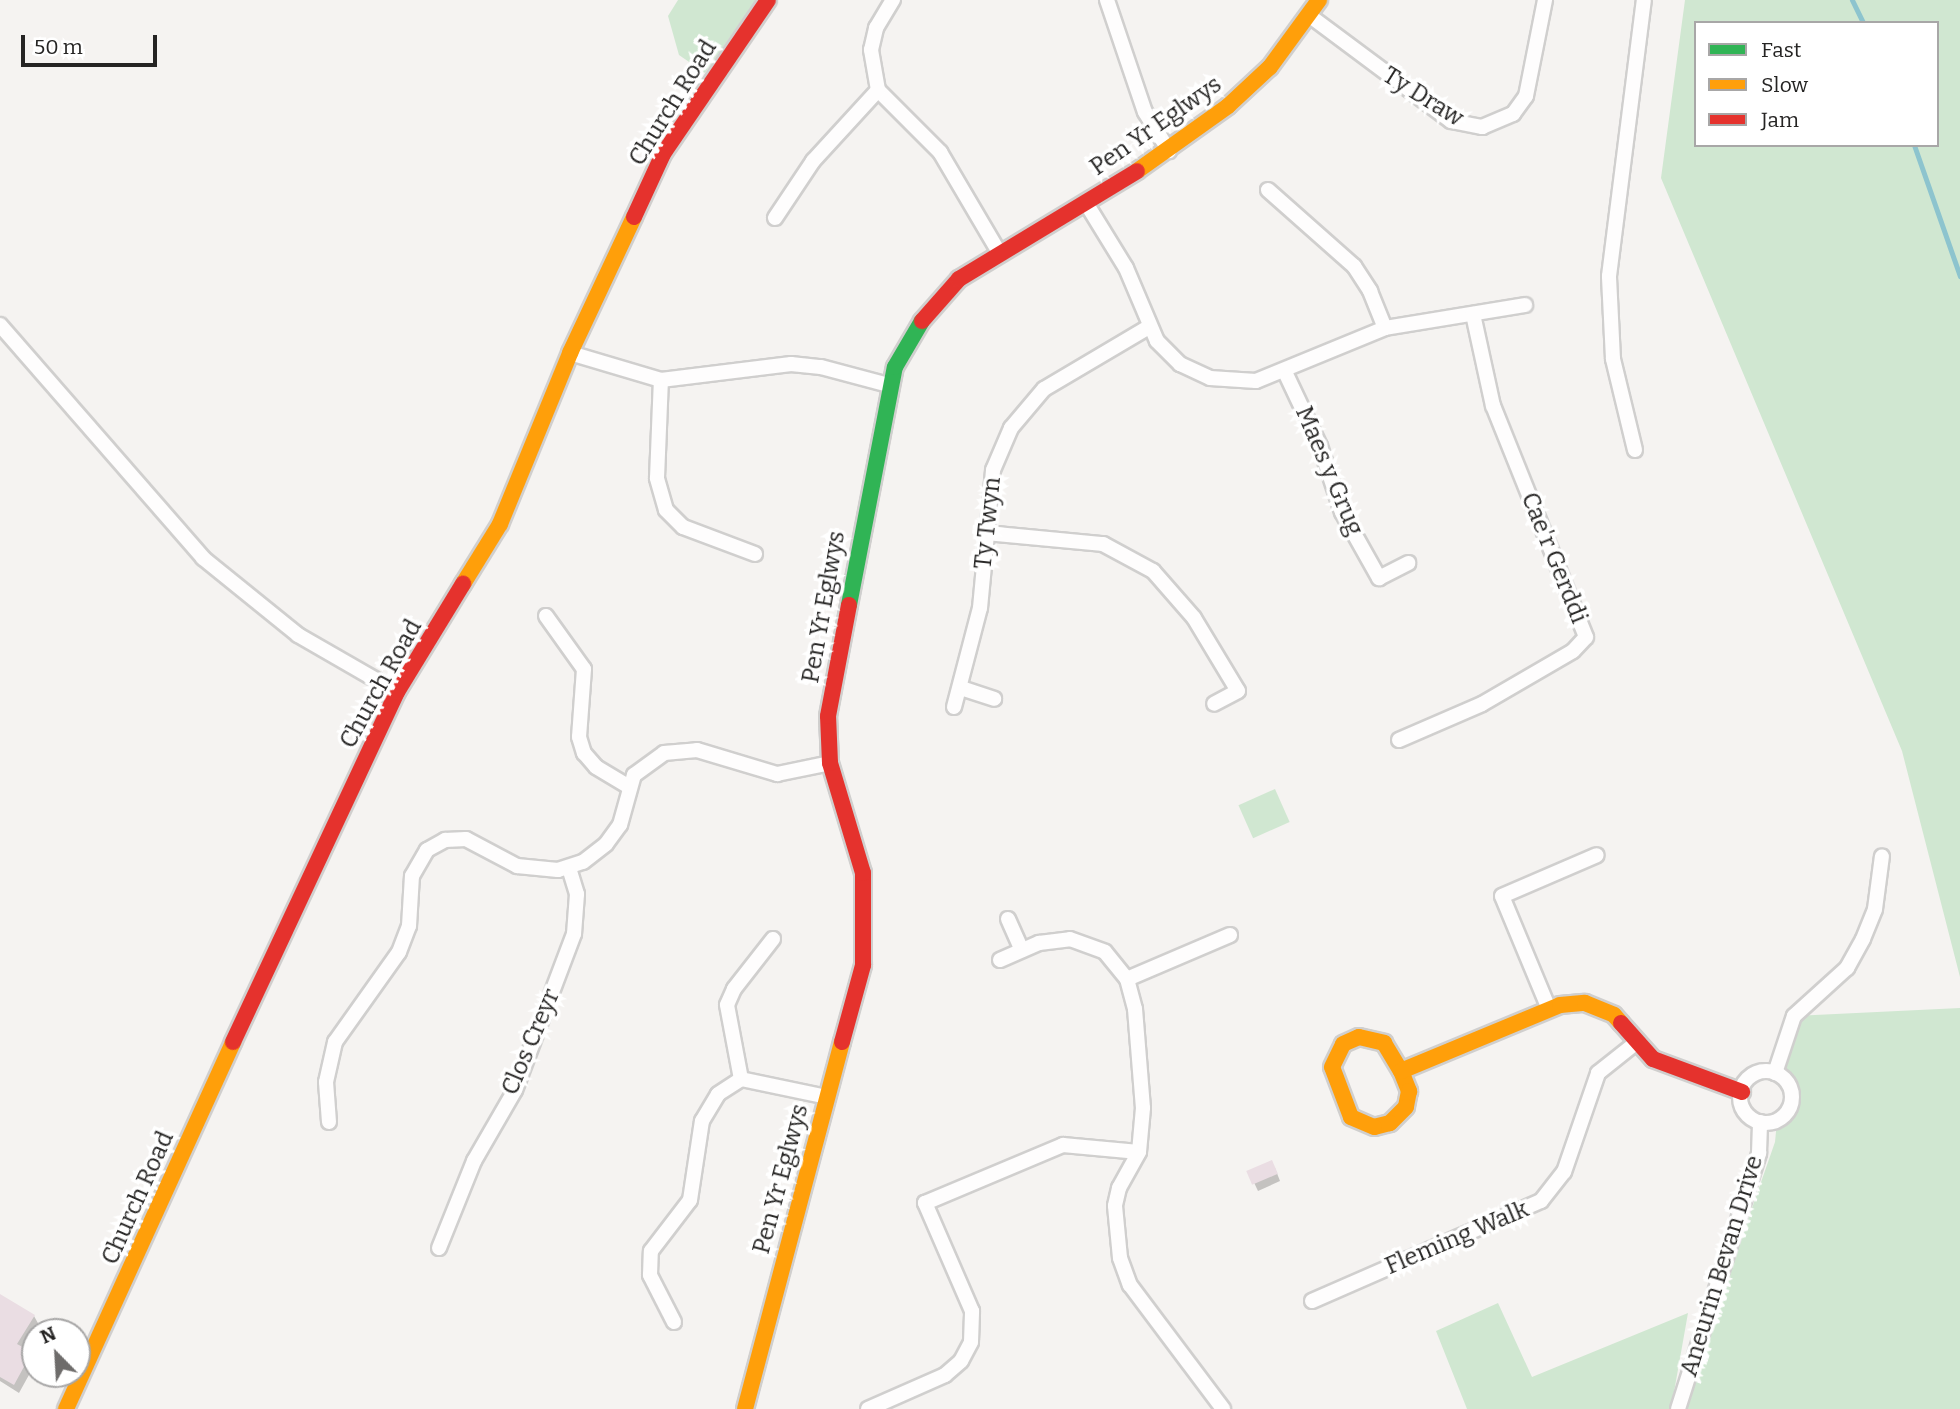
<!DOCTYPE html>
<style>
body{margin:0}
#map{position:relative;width:1960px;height:1409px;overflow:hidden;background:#f5f3f1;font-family:Bitter,serif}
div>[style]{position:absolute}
.green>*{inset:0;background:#d0e7d1;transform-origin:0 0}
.shadow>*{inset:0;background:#0003}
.stream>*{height:5px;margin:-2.5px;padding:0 2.5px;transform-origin:2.5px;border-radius:2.5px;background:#8dc4ce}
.building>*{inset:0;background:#eadde3;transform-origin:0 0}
.roads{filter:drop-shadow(2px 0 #d0cfce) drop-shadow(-2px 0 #d0cfce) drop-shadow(0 2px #d0cfce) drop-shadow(0 -2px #d0cfce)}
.street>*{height:14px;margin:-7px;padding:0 7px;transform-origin:7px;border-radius:7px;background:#fefdfd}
.street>.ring{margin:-7px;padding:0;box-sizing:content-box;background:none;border:14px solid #fefdfd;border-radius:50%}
.fast>*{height:16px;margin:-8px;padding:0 8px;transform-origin:8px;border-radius:8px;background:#30b455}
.slow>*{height:16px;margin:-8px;padding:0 8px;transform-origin:8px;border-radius:8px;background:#ff9f0a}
.jam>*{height:16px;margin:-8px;padding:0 8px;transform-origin:8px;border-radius:8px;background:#e5322d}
span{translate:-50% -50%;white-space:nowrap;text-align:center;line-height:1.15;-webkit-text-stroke:7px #fff;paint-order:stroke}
.street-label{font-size:24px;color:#252423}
.legend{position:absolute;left:1694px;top:21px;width:245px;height:126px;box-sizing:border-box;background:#fff;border:2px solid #a8a7a7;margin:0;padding:9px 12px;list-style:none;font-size:21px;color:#252423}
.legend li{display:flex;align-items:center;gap:14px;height:35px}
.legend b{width:35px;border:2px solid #a8a7a7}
.north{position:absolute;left:21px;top:1318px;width:70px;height:70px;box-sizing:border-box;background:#fff;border:2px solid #a8a7a7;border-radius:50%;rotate:336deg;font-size:19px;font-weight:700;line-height:28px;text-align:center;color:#252423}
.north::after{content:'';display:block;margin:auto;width:24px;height:32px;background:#6e6c6b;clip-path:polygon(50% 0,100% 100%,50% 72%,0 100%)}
.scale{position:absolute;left:21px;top:35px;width:136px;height:32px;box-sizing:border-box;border:4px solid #252423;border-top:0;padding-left:9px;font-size:21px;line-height:24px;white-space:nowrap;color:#252423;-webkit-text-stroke:5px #fff;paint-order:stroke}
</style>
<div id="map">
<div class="green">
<div style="clip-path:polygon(678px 0,756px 0,705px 73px,679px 55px,668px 16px)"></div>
<div style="clip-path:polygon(evenodd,1685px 0,1960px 0,1960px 977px,1902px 751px,1661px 178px,1685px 0,1696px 23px,1937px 23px,1937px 145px,1696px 145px,1696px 23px)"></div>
<div style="left:1275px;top:789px;width:36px;height:40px;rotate:66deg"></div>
<div style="clip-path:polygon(1960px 1008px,1960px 1409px,1682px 1409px,1775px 1142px,1777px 1121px,1791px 1107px,1791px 1090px,1775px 1073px,1794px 1016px)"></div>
<div style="clip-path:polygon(1498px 1303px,1532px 1377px,1688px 1313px,1671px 1409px,1467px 1409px,1436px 1331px)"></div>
</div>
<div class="shadow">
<div style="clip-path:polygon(1275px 1168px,1280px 1181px,1258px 1191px,1249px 1172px)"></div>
<div style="clip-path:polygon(0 1296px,34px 1316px,39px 1325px,24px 1350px,35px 1364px,19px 1393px,0 1381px)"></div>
</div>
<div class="stream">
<div style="left:1852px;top:0;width:25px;rotate:64deg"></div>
<div style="left:1914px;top:145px;width:139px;rotate:70.7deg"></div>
</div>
<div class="building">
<div style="left:1272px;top:1160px;width:15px;height:28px;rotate:67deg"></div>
<div style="clip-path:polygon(0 1294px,35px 1315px,17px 1344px,32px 1352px,14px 1385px,0 1377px)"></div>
</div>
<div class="roads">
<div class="street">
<div style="left:1107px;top:0;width:118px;rotate:71.3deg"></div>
<div style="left:1145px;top:112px;width:46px;rotate:58.4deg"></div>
<div style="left:1310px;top:16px;width:176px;rotate:36.7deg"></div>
<div style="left:1451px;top:121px;width:32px;rotate:11deg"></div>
<div style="left:1482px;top:127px;width:34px;rotate:-23deg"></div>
<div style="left:1513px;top:114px;width:22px;rotate:-54deg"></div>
<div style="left:1526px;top:96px;width:98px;rotate:-78.8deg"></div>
<div style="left:878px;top:90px;width:88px;rotate:45deg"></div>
<div style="left:940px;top:152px;width:116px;rotate:59.5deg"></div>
<div style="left:1268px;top:190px;width:115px;rotate:41.5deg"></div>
<div style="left:1354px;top:266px;width:30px;rotate:57deg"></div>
<div style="left:1370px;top:291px;width:40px;rotate:68deg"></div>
<div style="left:1086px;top:203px;width:76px;rotate:58.4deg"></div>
<div style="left:1126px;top:268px;width:79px;rotate:67deg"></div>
<div style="left:1157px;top:341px;width:33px;rotate:45deg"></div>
<div style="left:1180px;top:364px;width:33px;rotate:25deg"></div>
<div style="left:1210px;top:378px;width:46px;rotate:3.7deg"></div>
<div style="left:1256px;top:381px;width:139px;rotate:-22.3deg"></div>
<div style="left:1385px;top:328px;width:142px;rotate:-9.3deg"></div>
<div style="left:775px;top:218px;width:69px;rotate:-56.3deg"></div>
<div style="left:813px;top:161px;width:96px;rotate:-47.5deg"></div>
<div style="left:878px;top:90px;width:41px;rotate:-99.9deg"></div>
<div style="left:871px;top:50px;width:23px;rotate:-77deg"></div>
<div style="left:876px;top:28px;width:33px;rotate:-59deg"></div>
<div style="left:0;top:325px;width:309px;rotate:48.9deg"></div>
<div style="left:203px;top:558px;width:122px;rotate:39deg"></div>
<div style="left:298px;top:635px;width:114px;rotate:29.9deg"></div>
<div style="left:570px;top:353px;width:95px;rotate:16.5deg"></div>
<div style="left:1285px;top:372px;width:82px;rotate:64.7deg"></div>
<div style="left:1320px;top:446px;width:70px;rotate:71.6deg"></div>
<div style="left:1342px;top:512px;width:76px;rotate:60.7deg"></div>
<div style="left:1379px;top:578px;width:33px;rotate:-27deg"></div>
<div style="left:1635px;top:450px;width:94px;rotate:-103.6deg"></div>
<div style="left:1613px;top:359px;width:83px;rotate:-92.8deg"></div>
<div style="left:1609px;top:276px;width:278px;rotate:-82.8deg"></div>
<div style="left:986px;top:533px;width:118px;rotate:5.4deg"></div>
<div style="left:1103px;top:544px;width:57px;rotate:28.4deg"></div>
<div style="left:1153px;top:571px;width:62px;rotate:48.9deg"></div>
<div style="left:1194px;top:618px;width:85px;rotate:58.9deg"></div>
<div style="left:1238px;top:691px;width:27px;rotate:152deg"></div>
<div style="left:755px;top:554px;width:77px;rotate:-159.4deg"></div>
<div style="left:683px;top:527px;width:24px;rotate:-135deg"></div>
<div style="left:666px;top:510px;width:33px;rotate:-106deg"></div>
<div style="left:657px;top:478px;width:98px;rotate:-87.7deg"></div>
<div style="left:661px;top:380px;width:131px;rotate:-7deg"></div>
<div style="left:791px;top:364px;width:30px;rotate:6deg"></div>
<div style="left:821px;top:367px;width:69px;rotate:15deg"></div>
<div style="left:546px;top:616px;width:65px;rotate:54.4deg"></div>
<div style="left:584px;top:669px;width:68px;rotate:94.2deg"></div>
<div style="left:579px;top:737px;width:17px;rotate:73deg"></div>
<div style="left:584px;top:753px;width:18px;rotate:49deg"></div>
<div style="left:596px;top:767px;width:37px;rotate:31deg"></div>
<div style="left:961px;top:688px;width:35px;rotate:18deg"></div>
<div style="left:954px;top:707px;width:102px;rotate:-75.3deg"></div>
<div style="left:980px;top:608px;width:139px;rotate:-84.6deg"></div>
<div style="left:993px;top:470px;width:46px;rotate:-66.8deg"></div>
<div style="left:1011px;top:428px;width:51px;rotate:-49.8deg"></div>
<div style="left:1044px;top:389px;width:122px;rotate:-30.6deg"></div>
<div style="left:1399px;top:740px;width:90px;rotate:-23.4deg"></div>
<div style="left:1482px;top:704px;width:105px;rotate:-30.2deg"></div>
<div style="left:1573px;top:651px;width:19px;rotate:-47deg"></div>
<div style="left:1586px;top:637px;width:249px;rotate:-111.9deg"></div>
<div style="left:1493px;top:406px;width:94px;rotate:-102.3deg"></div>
<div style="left:1008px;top:919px;width:34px;rotate:66deg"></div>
<div style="left:773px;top:939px;width:63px;rotate:128deg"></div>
<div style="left:734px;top:989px;width:17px;rotate:114deg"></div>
<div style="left:727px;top:1005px;width:75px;rotate:79.3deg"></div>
<div style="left:741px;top:1079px;width:88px;rotate:11.8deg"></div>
<div style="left:1000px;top:960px;width:43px;rotate:-23.6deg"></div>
<div style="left:1039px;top:943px;width:31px;rotate:-7deg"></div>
<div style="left:1070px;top:939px;width:37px;rotate:20deg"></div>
<div style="left:1105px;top:952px;width:35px;rotate:51deg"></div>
<div style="left:1127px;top:979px;width:31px;rotate:75deg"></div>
<div style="left:1135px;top:1009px;width:99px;rotate:85.4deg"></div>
<div style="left:1143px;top:1108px;width:44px;rotate:95.2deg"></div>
<div style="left:1139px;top:1152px;width:41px;rotate:119.1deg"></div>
<div style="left:1119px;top:1188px;width:18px;rotate:103deg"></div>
<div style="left:1115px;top:1206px;width:52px;rotate:84.5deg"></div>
<div style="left:1120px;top:1258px;width:29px;rotate:70deg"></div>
<div style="left:1130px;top:1285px;width:155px;rotate:53.1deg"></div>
<div style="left:1127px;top:979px;width:112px;rotate:-23.1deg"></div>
<div style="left:1549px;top:1009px;width:122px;rotate:-112.6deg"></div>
<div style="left:1502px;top:896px;width:103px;rotate:-23.3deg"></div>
<div class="ring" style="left:1740px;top:1071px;width:38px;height:38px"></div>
<div style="left:1775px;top:1073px;width:60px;rotate:-71.6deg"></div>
<div style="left:1794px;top:1016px;width:72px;rotate:-42.2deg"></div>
<div style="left:1847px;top:968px;width:33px;rotate:-61deg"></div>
<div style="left:1863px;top:939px;width:32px;rotate:-68deg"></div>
<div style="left:1875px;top:909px;width:53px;rotate:-82.5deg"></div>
<div style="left:329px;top:1122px;width:40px;rotate:-94.3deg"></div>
<div style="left:326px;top:1082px;width:41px;rotate:-77.3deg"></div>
<div style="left:335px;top:1042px;width:110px;rotate:-54.6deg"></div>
<div style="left:399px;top:952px;width:28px;rotate:-69deg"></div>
<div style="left:409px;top:926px;width:50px;rotate:-86.6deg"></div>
<div style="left:412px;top:876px;width:30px;rotate:-60deg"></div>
<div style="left:427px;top:850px;width:21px;rotate:-29deg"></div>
<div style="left:445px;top:840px;width:21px;rotate:-3deg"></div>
<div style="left:466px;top:839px;width:58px;rotate:27.9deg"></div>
<div style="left:517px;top:866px;width:41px;rotate:5.6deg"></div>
<div style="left:558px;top:870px;width:26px;rotate:-18deg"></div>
<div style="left:583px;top:862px;width:29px;rotate:-38deg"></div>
<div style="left:606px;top:844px;width:24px;rotate:-54deg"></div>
<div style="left:620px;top:825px;width:52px;rotate:-74.4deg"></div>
<div style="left:634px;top:775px;width:37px;rotate:-36deg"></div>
<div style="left:664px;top:753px;width:33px;rotate:-5deg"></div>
<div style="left:697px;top:750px;width:84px;rotate:16.7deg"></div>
<div style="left:777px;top:774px;width:54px;rotate:-11.7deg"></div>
<div style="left:439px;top:1248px;width:94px;rotate:-68.1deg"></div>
<div style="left:474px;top:1161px;width:82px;rotate:-60deg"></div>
<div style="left:515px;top:1090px;width:167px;rotate:-69.3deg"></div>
<div style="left:574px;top:934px;width:40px;rotate:-85.7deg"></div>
<div style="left:577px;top:894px;width:28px;rotate:-107deg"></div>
<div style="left:1312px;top:1301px;width:250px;rotate:-23.6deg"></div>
<div style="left:1541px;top:1201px;width:37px;rotate:-52deg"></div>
<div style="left:1564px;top:1172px;width:105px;rotate:-71deg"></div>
<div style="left:1598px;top:1073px;width:50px;rotate:-38.5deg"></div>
<div style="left:674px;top:1322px;width:53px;rotate:-117.1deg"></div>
<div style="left:650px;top:1275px;width:24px;rotate:-88deg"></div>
<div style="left:651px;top:1251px;width:64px;rotate:-52.6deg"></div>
<div style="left:690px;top:1200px;width:80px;rotate:-81.4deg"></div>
<div style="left:702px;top:1121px;width:31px;rotate:-59deg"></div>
<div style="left:718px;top:1094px;width:27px;rotate:-33deg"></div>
<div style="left:868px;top:1409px;width:84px;rotate:-23.8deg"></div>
<div style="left:945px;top:1375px;width:21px;rotate:-41deg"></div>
<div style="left:961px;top:1361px;width:21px;rotate:-62deg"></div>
<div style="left:971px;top:1342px;width:31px;rotate:-88deg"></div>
<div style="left:972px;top:1311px;width:118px;rotate:-113.5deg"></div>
<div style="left:925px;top:1203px;width:150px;rotate:-22.8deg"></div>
<div style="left:1063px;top:1145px;width:76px;rotate:5.3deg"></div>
<div style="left:1678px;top:1409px;width:269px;rotate:-72.4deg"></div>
<div style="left:1759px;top:1153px;width:31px;rotate:-88deg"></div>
</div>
<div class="fast">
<div style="left:849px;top:605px;width:242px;rotate:-79.1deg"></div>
<div style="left:895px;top:367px;width:53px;rotate:-59.6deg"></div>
</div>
<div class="slow">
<div style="left:1137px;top:171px;width:112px;rotate:-35.5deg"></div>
<div style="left:1228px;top:106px;width:57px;rotate:-42.9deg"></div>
<div style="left:1270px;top:67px;width:83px;rotate:-53.8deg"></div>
<div style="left:463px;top:584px;width:70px;rotate:-58.3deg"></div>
<div style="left:500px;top:524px;width:185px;rotate:-67.7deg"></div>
<div style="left:570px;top:353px;width:150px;rotate:-64.8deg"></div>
<div style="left:1401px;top:1071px;width:22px;rotate:68deg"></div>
<div style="left:1409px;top:1091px;width:16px;rotate:101deg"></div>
<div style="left:1406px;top:1107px;width:23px;rotate:135deg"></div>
<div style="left:1390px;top:1123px;width:16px;rotate:166deg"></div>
<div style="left:1374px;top:1127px;width:25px;rotate:-157deg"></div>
<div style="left:1351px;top:1117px;width:53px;rotate:-110.8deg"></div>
<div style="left:1332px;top:1067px;width:25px;rotate:-64deg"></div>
<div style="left:1343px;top:1044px;width:17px;rotate:-24deg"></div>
<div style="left:1359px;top:1037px;width:26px;rotate:13deg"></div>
<div style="left:1384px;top:1043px;width:33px;rotate:59deg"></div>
<div style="left:1401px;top:1071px;width:172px;rotate:-22.5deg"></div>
<div style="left:1560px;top:1005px;width:25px;rotate:-5deg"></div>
<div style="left:1585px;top:1003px;width:31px;rotate:22deg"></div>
<div style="left:1614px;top:1015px;width:11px;rotate:49deg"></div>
<div style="left:66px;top:1409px;width:403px;rotate:-65.5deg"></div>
<div style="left:745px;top:1409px;width:380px;rotate:-75.2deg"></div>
</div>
<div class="jam">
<div style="left:634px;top:217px;width:69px;rotate:-65.3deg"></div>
<div style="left:663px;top:154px;width:186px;rotate:-55.7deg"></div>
<div style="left:922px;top:321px;width:56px;rotate:-48.6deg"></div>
<div style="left:959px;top:279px;width:208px;rotate:-31.2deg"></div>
<div style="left:1621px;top:1023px;width:48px;rotate:48.4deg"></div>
<div style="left:1653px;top:1059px;width:95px;rotate:20.3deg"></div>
<div style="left:233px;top:1042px;width:387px;rotate:-64.9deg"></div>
<div style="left:397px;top:692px;width:127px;rotate:-58.6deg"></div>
<div style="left:842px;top:1042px;width:80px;rotate:-74.7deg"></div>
<div style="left:863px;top:965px;width:92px;rotate:-90deg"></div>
<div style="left:863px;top:873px;width:115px;rotate:-106.7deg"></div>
<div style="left:830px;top:763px;width:47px;rotate:-92.4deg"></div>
<div style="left:828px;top:716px;width:113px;rotate:-79.3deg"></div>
</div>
</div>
<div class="street-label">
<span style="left:1423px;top:97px;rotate:32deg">Ty Draw</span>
<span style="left:673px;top:103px;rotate:-58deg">Church Road</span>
<span style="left:1156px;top:126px;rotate:-35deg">Pen Yr Eglwys</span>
<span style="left:1329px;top:471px;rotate:67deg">Maes y Grug</span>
<span style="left:988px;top:523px;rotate:-84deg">Ty Twyn</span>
<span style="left:1554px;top:558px;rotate:68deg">Cae'r Gerddi</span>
<span style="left:824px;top:607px;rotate:-80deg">Pen Yr Eglwys</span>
<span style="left:381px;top:684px;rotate:-61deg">Church Road</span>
<span style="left:531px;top:1042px;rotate:-67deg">Clos Creyr</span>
<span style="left:781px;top:1179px;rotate:-75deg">Pen Yr Eglwys</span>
<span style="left:138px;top:1198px;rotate:-66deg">Church Road</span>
<span style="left:1457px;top:1238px;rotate:-23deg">Fleming Walk</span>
<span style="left:1722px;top:1266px;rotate:-73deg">Aneurin Bevan Drive</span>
</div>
<ul class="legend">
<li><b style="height:9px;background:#30b455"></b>Fast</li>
<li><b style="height:9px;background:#ff9f0a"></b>Slow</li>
<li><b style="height:9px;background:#e5322d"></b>Jam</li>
</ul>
<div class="north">N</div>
<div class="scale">50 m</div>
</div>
